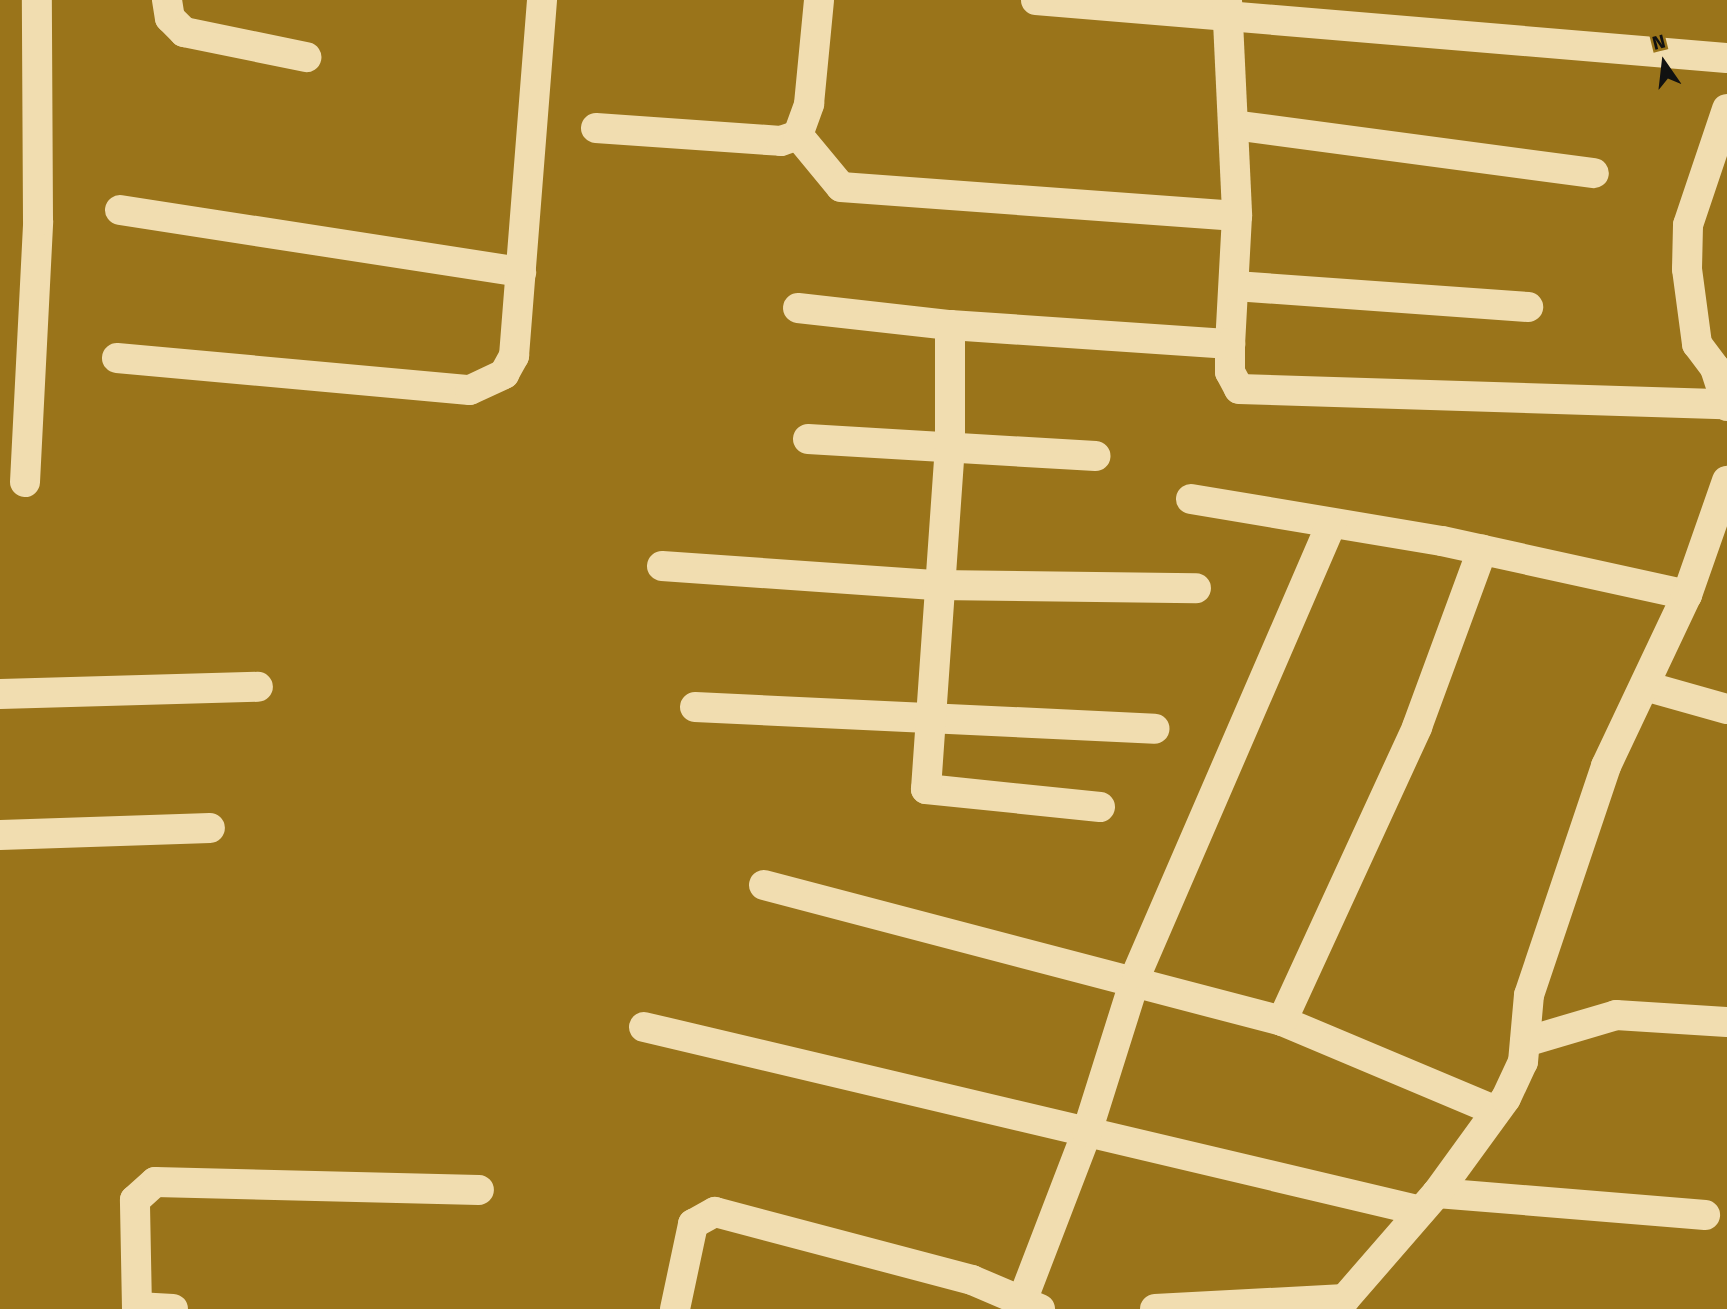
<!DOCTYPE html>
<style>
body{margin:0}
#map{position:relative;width:1727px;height:1309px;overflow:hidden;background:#9a741a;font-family:"Fira Sans",sans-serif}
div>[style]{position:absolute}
.street>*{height:30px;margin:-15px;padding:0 15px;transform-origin:15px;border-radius:15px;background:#f1ddb0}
span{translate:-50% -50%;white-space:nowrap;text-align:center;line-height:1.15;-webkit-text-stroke:6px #9a741a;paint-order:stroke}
.north{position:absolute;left:1629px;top:28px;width:70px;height:70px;-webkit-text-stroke:5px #9a741a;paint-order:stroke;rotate:346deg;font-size:19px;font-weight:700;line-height:28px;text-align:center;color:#111}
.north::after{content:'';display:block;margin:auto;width:24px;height:32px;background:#111;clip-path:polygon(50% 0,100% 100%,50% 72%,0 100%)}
</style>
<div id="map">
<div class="street">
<div style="left:167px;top:0;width:18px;rotate:81deg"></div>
<div style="left:170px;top:18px;width:20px;rotate:45deg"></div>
<div style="left:184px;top:32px;width:125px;rotate:11.6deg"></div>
<div style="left:1036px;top:0;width:693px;rotate:4.8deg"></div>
<div style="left:1227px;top:0;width:216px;rotate:87.3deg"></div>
<div style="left:1237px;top:216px;width:128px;rotate:93.1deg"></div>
<div style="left:1727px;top:109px;width:122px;rotate:108.6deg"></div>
<div style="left:1688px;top:225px;width:44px;rotate:91.3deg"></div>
<div style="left:1687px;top:269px;width:76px;rotate:82.4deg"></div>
<div style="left:1697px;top:344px;width:30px;rotate:53deg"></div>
<div style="left:1715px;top:368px;width:40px;rotate:72deg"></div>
<div style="left:1233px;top:125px;width:364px;rotate:7.6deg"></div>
<div style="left:596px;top:128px;width:185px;rotate:4deg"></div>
<div style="left:781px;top:141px;width:18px;rotate:-19deg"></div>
<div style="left:798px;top:135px;width:33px;rotate:-70deg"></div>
<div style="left:809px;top:104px;width:104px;rotate:-84.5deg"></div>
<div style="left:798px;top:135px;width:67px;rotate:50.4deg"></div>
<div style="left:841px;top:187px;width:397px;rotate:4.2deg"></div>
<div style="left:120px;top:210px;width:406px;rotate:8.8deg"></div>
<div style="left:1235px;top:286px;width:294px;rotate:4.1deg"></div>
<div style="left:798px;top:308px;width:153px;rotate:6.4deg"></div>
<div style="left:117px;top:358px;width:354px;rotate:5.2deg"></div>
<div style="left:470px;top:390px;width:38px;rotate:-25deg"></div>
<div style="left:504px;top:374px;width:21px;rotate:-61deg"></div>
<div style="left:514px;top:356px;width:357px;rotate:-85.5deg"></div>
<div style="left:808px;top:439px;width:288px;rotate:3.4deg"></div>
<div style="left:25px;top:482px;width:261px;rotate:-87.1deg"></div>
<div style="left:38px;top:221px;width:221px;rotate:-90.3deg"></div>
<div style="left:1191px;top:499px;width:254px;rotate:9.5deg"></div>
<div style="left:1442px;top:541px;width:251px;rotate:12.4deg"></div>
<div style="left:662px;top:566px;width:276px;rotate:4deg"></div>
<div style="left:937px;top:585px;width:259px;rotate:0.7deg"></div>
<div style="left:1645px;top:686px;width:85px;rotate:15.7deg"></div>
<div style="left:0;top:694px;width:258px;rotate:-1.6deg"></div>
<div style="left:695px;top:707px;width:460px;rotate:2.7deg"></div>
<div style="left:1100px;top:807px;width:175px;rotate:-174.1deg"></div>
<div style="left:926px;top:789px;width:342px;rotate:-86deg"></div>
<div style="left:950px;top:448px;width:123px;rotate:-90deg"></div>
<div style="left:950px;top:325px;width:281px;rotate:3.9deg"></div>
<div style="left:1230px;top:344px;width:28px;rotate:90deg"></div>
<div style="left:1230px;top:372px;width:19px;rotate:62deg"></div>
<div style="left:1239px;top:389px;width:485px;rotate:1.8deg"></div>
<div style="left:0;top:835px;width:210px;rotate:-1.9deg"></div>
<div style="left:764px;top:885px;width:536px;rotate:14.71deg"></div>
<div style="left:1282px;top:1021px;width:232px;rotate:22.8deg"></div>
<div style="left:1282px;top:1021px;width:324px;rotate:-65.3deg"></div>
<div style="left:1417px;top:727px;width:189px;rotate:-69.8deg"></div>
<div style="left:644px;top:1027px;width:798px;rotate:13.32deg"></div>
<div style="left:1525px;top:1042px;width:95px;rotate:-16.5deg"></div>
<div style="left:1616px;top:1015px;width:111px;rotate:3.6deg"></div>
<div style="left:1437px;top:1193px;width:269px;rotate:4.7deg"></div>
<div style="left:137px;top:1307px;width:36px;rotate:3deg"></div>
<div style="left:137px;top:1309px;width:109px;rotate:-91.1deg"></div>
<div style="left:135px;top:1200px;width:27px;rotate:-42deg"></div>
<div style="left:155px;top:1182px;width:324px;rotate:1.4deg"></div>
<div style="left:675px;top:1309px;width:87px;rotate:-78deg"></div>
<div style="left:693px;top:1224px;width:25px;rotate:-29deg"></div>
<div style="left:715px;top:1212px;width:266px;rotate:14.8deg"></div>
<div style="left:972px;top:1280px;width:74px;rotate:23.1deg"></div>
<div style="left:1019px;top:1309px;width:190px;rotate:-69deg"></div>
<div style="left:1087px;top:1132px;width:167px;rotate:-72.5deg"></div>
<div style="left:1137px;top:973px;width:490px;rotate:-66.6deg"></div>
<div style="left:1155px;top:1309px;width:190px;rotate:-3deg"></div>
<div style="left:1336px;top:1309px;width:154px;rotate:-49deg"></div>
<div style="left:1437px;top:1193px;width:117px;rotate:-54deg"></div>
<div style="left:1506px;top:1098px;width:40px;rotate:-65deg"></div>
<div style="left:1523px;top:1062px;width:67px;rotate:-84.9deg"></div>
<div style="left:1529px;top:995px;width:242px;rotate:-71.4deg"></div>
<div style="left:1606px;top:766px;width:189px;rotate:-64.7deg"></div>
<div style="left:1687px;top:595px;width:121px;rotate:-70.7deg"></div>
</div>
<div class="north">N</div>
</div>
